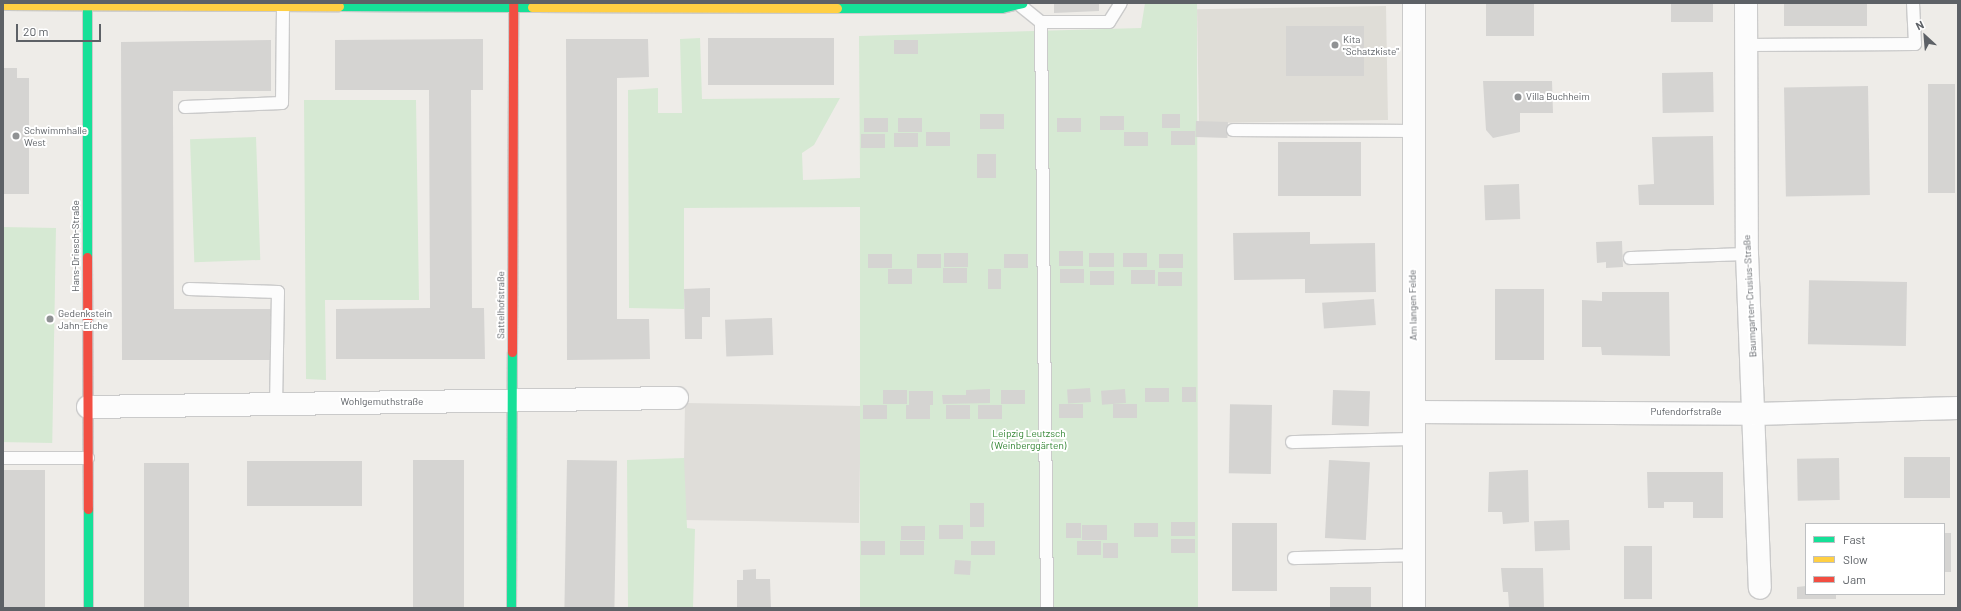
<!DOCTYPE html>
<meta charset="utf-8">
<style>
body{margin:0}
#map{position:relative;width:1961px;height:611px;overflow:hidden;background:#eeece8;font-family:Barlow,sans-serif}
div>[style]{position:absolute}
.industrial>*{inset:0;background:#dfddd9;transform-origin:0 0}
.education>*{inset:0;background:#dfddd7;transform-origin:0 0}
.green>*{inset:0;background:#d6e9d3;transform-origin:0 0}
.building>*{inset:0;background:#d5d4d2;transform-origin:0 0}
.roads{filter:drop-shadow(1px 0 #cacaca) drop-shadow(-1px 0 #cacaca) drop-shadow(0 1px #cacaca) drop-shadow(0 -1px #cacaca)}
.lane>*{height:12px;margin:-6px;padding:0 6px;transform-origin:6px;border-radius:6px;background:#fcfcfc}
.street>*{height:22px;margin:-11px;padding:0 11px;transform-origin:11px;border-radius:11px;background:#fcfcfc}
.fast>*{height:9px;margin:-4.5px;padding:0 4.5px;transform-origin:4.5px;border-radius:4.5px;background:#16e098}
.slow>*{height:9px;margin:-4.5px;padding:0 4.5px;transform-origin:4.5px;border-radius:4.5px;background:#ffcf43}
.jam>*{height:9px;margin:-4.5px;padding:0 4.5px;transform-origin:4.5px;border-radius:4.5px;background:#f24e42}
.dots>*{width:11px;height:11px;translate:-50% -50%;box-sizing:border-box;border:2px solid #fff;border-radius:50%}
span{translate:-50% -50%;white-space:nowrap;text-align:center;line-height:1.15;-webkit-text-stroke:4px #fff;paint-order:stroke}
.poi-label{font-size:10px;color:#5d6166}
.left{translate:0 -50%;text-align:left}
.street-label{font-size:10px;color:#5d6166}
.park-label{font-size:10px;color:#348635}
.frame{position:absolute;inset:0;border:4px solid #5d6166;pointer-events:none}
.legend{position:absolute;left:1805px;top:523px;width:140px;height:72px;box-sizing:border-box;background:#fff;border:1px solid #bec0c2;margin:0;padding:5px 7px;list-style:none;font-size:12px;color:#5d6166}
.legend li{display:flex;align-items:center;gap:8px;height:20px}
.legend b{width:20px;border:1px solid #bec0c2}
.north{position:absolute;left:1905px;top:16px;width:40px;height:40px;-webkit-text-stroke:3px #fff;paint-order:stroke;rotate:334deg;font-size:11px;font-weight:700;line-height:16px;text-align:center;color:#5d6166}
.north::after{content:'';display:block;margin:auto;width:14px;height:18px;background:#5d6166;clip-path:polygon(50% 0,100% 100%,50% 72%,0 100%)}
.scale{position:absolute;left:16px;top:24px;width:85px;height:18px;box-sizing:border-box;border:2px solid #5d6166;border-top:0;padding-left:5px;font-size:12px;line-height:14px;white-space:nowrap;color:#5d6166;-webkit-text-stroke:3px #fff;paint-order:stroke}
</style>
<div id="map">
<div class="industrial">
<div style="left:861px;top:406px;width:117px;height:176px;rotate:91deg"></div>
</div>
<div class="education">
<div style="left:1386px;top:6px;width:114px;height:189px;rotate:89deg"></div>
</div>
<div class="green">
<div style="clip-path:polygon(1145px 3px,1197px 3px,1198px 608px,860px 608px,860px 207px,684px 208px,684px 309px,629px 308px,628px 90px,658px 88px,658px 113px,682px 113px,680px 39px,700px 38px,702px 99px,840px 98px,814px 145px,802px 153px,803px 180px,860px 178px,859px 36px,1141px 28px)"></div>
<div style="clip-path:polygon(304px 100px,416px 100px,419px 300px,325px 300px,326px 380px,306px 379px)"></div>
<div style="left:256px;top:137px;width:123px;height:66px;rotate:88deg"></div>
<div style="left:3px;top:227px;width:53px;height:215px;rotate:1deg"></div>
<div style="clip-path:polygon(684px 458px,687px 528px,695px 529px,693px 608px,628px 608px,627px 460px)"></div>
</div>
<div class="building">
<div style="clip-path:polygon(1054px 3px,1099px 3px,1099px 11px,1054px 13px)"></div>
<div style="left:1486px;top:3px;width:48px;height:33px"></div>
<div style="left:1671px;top:3px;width:42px;height:19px"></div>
<div style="left:1784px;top:3px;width:83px;height:23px"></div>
<div style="left:1286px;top:26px;width:78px;height:50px"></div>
<div style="left:708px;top:38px;width:126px;height:47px"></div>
<div style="clip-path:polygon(483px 39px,483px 90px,471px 90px,472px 308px,484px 308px,485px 359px,336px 359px,336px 309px,430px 308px,429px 90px,335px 90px,335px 40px)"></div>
<div style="clip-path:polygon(566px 39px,648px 39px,649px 77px,617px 78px,617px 319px,649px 319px,650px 359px,567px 360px)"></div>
<div style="clip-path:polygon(271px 40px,271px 91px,173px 91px,173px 118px,174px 309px,271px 309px,271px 360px,122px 360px,121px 42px)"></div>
<div style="left:918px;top:40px;width:14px;height:24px;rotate:90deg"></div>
<div style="clip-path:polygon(3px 68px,17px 68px,17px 78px,29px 78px,29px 194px,3px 194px)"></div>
<div style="left:1713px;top:72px;width:40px;height:51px;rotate:89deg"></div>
<div style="clip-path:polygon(1483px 81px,1552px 81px,1553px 113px,1520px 113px,1520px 132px,1493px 138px,1486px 130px)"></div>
<div style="left:1928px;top:84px;width:27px;height:109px"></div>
<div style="left:1868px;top:86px;width:109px;height:84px;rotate:89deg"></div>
<div style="left:1004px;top:114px;width:15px;height:24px;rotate:90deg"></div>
<div style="left:1162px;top:114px;width:18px;height:14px"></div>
<div style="left:1124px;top:116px;width:14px;height:24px;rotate:90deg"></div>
<div style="left:864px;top:118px;width:24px;height:14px"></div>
<div style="left:898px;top:118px;width:24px;height:14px"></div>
<div style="left:1057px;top:118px;width:24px;height:14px"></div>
<div style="left:1196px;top:121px;width:32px;height:16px;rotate:2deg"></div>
<div style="left:1171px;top:131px;width:24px;height:14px"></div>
<div style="left:950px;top:132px;width:14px;height:24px;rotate:90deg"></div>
<div style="left:1124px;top:132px;width:24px;height:14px"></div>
<div style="left:918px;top:133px;width:14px;height:24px;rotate:90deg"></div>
<div style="left:861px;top:134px;width:24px;height:14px"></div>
<div style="clip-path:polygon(1713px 136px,1714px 205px,1639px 205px,1638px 185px,1654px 184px,1652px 137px)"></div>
<div style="left:1361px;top:142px;width:54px;height:83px;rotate:90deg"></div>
<div style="left:996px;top:154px;width:24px;height:19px;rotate:90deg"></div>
<div style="left:1519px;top:184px;width:35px;height:35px;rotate:88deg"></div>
<div style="clip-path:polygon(1310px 232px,1310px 244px,1375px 243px,1376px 292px,1305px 293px,1305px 279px,1234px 280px,1233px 233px)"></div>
<div style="clip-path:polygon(1622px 241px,1623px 267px,1606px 268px,1606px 262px,1597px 263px,1596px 242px)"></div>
<div style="left:1059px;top:251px;width:24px;height:15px"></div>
<div style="left:968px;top:253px;width:14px;height:24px;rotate:90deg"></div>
<div style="left:1089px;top:253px;width:25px;height:14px"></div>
<div style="left:1123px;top:253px;width:24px;height:14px"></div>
<div style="left:868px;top:254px;width:24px;height:14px"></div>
<div style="left:917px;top:254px;width:24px;height:14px"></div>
<div style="left:1028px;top:254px;width:14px;height:24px;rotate:90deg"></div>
<div style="left:1159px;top:254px;width:24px;height:14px"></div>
<div style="left:967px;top:268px;width:15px;height:24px;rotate:90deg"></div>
<div style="left:888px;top:269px;width:24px;height:15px"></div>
<div style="left:988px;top:269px;width:13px;height:20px"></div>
<div style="left:1060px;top:269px;width:24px;height:14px"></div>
<div style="left:1155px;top:270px;width:14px;height:24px;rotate:90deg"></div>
<div style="left:1090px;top:271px;width:24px;height:14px"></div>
<div style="left:1158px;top:272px;width:24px;height:14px"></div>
<div style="left:1907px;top:282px;width:64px;height:98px;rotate:91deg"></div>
<div style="clip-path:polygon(710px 288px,710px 317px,702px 317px,702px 339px,685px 339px,684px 289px)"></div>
<div style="left:1495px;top:289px;width:49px;height:71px"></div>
<div style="clip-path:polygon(1602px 292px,1669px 292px,1670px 356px,1602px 355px,1601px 347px,1582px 347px,1582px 300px,1602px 301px)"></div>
<div style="left:1374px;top:299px;width:26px;height:52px;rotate:86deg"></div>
<div style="left:772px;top:318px;width:37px;height:47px;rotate:88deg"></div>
<div style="left:1182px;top:387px;width:14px;height:15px"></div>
<div style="left:1090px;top:388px;width:14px;height:23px;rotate:86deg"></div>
<div style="left:1145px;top:388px;width:24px;height:14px"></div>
<div style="clip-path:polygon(990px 389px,990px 403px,943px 404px,942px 395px,966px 395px,966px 390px)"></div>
<div style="left:1125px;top:389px;width:14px;height:24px;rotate:86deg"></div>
<div style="left:883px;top:390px;width:24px;height:14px"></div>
<div style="left:1001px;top:390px;width:24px;height:14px"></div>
<div style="left:1333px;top:390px;width:37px;height:35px;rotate:2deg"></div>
<div style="left:909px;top:391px;width:24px;height:14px"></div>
<div style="left:1059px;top:404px;width:24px;height:14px"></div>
<div style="left:1137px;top:404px;width:14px;height:24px;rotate:90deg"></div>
<div style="left:887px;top:405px;width:14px;height:24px;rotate:90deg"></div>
<div style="left:930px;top:405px;width:14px;height:24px;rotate:90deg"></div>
<div style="left:946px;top:405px;width:24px;height:14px"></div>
<div style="left:978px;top:405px;width:24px;height:14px"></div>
<div style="left:1272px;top:405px;width:69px;height:42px;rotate:91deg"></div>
<div style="left:1904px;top:457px;width:46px;height:41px"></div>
<div style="left:1839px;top:458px;width:42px;height:42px;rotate:89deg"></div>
<div style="left:413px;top:460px;width:51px;height:148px"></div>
<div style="left:567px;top:460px;width:50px;height:148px;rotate:1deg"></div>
<div style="left:1329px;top:460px;width:41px;height:78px;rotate:3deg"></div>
<div style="left:362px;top:461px;width:45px;height:115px;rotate:90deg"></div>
<div style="left:144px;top:463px;width:45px;height:145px"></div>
<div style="left:3px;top:470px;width:42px;height:138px"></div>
<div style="clip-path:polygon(1528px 470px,1529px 522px,1503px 524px,1502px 512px,1488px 512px,1489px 472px)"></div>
<div style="clip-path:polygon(1647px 472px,1723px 472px,1723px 518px,1693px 518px,1693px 502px,1664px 502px,1664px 508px,1648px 508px)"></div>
<div style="left:970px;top:503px;width:14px;height:24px"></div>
<div style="left:1569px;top:520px;width:30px;height:35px;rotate:88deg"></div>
<div style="left:1195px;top:522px;width:14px;height:24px;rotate:90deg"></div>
<div style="left:1066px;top:523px;width:15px;height:15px"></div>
<div style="left:1158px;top:523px;width:14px;height:24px;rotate:90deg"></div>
<div style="left:1232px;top:523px;width:45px;height:68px"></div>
<div style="left:963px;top:525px;width:14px;height:24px;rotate:90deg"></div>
<div style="left:1107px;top:525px;width:15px;height:25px;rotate:90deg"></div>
<div style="left:925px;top:526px;width:14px;height:24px;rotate:90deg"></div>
<div style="left:1944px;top:533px;width:7px;height:39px"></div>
<div style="left:1195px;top:539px;width:14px;height:24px;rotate:90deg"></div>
<div style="left:885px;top:541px;width:14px;height:24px;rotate:90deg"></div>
<div style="left:924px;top:541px;width:14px;height:24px;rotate:90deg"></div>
<div style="left:971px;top:541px;width:24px;height:14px"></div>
<div style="left:1101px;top:541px;width:14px;height:24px;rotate:90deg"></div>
<div style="left:1103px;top:543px;width:15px;height:15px"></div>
<div style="left:1624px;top:546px;width:28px;height:53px"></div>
<div style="left:955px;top:560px;width:16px;height:14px;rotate:4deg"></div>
<div style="clip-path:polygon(1501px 568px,1543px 568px,1544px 608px,1509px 608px,1508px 592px,1503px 592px)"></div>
<div style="clip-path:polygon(756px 569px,756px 579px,770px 579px,771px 608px,737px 608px,737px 580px,743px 580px,743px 570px)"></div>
<div style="clip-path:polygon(1806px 586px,1806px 594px,1836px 594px,1836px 599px,1797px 599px,1797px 587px)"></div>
<div style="left:1330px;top:587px;width:41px;height:21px"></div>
</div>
<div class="roads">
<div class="lane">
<div style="left:1021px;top:6px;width:26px;rotate:39deg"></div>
<div style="left:1041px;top:22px;width:586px;rotate:89.41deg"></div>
<div style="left:1041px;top:22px;width:68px"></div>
<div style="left:1109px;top:22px;width:22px;rotate:-58deg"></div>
<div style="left:1746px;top:45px;width:169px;rotate:-0.3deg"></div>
<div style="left:1915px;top:44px;width:41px;rotate:-92.8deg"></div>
<div style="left:185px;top:107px;width:97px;rotate:-2.4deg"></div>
<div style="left:282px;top:103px;width:100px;rotate:-89.4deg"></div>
<div style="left:1233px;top:130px;width:180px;rotate:0.3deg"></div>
<div style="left:1630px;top:258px;width:117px;rotate:-2deg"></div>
<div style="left:189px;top:289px;width:89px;rotate:1.9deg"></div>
<div style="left:278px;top:292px;width:111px;rotate:91deg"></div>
<div style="left:1292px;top:442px;width:122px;rotate:-1.4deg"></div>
<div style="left:3px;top:458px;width:85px"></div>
<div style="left:1294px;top:558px;width:120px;rotate:-1.4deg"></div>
</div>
<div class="street">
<div style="left:1414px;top:3px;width:605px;rotate:90deg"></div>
<div style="left:1746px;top:3px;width:251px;rotate:89.8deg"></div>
<div style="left:1747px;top:254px;width:334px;rotate:87.8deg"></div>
<div style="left:88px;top:407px;width:589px;rotate:-0.88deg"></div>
<div style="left:1414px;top:412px;width:342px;rotate:0.3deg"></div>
<div style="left:1756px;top:414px;width:202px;rotate:-1.7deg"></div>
</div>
<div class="fast">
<div style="left:87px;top:3px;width:254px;rotate:90deg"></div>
<div style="left:339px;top:6px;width:193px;rotate:0.3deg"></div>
<div style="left:837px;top:8px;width:164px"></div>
<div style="left:1001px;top:8px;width:22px;rotate:-13deg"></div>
<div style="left:88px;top:509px;width:99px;rotate:90deg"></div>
<div style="left:511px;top:608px;width:256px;rotate:-89.8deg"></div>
</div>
<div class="slow">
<div style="left:3px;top:5px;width:336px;rotate:0.2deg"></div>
<div style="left:532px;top:7px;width:305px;rotate:0.2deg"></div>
</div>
<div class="jam">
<div style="left:87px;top:257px;width:252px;rotate:89.8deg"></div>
<div style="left:512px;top:352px;width:349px;rotate:-89.8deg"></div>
</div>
</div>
<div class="dots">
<div style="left:1335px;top:45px;background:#909294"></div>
<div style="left:1518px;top:97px;background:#909294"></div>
<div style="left:16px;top:136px;background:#909294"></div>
<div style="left:50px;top:319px;background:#909294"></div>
</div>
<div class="poi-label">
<span class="left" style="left:1343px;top:45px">Kita<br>"Schatzkiste"</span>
<span class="left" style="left:1526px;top:97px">Villa Buchheim</span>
<span class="left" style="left:24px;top:136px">Schwimmhalle<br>West</span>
<span class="left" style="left:58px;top:319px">Gedenkstein<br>Jahn-Eiche</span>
</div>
<div class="street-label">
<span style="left:76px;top:246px;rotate:-90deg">Hans-Driesch-Straße</span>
<span style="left:1750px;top:296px;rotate:-93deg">Baumgarten-Crusius-Straße</span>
<span style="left:501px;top:305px;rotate:-90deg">Sattelhofstraße</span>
<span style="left:1413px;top:305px;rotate:-91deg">Am langen Felde</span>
<span style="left:382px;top:402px">Wohlgemuthstraße</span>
<span style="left:1686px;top:412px">Pufendorfstraße</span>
</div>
<div class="park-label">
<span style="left:1029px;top:439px">Leipzig Leutzsch<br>(Weinberggärten)</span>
</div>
<div class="frame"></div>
<ul class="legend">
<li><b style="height:5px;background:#16e098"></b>Fast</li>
<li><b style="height:5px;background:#ffcf43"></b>Slow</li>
<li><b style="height:5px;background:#f24e42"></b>Jam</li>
</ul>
<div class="north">N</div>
<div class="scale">20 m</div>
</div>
